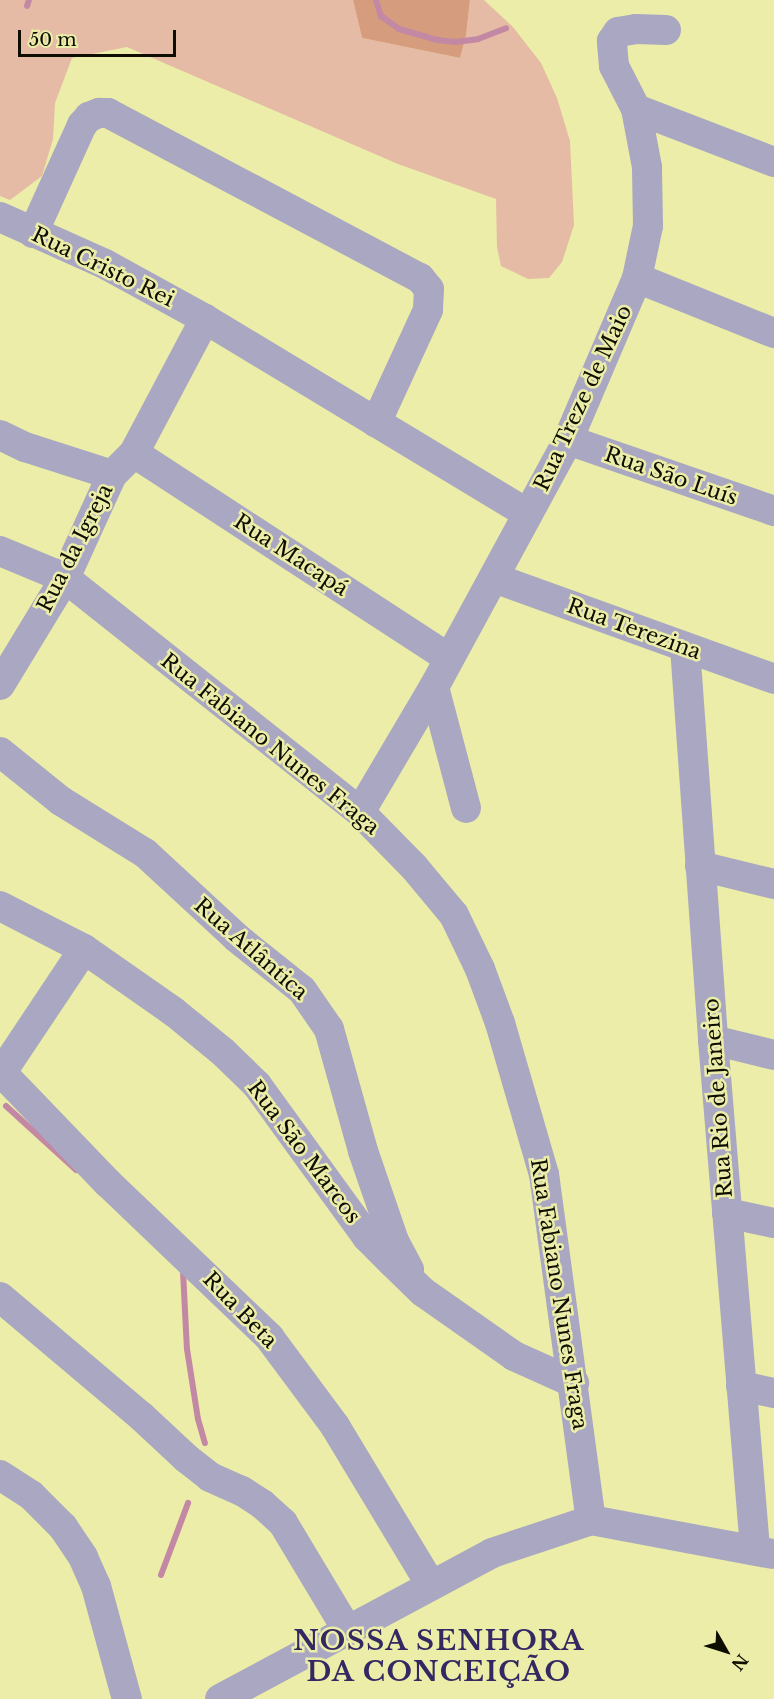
<!DOCTYPE html>
<meta charset="utf-8">
<style>
body{margin:0}
#map{position:relative;width:774px;height:1699px;overflow:hidden;background:#ebeda8;font-family:"Libre Baskerville",serif}
div>[style]{position:absolute}
.green>*{inset:0;background:#e5bba5}
.forest>*{inset:0;background:#d59c7d}
.stream>*{height:6px;margin:-3px;padding:0 3px;transform-origin:3px;border-radius:3px;background:#c388a4}
.minor>*{height:30px;margin:-15px;padding:0 15px;transform-origin:15px;border-radius:15px;background:#a9a7c2}
span{translate:-50% -50%;white-space:nowrap;text-align:center;line-height:1.15;-webkit-text-stroke:5px #ebeda8;paint-order:stroke}
.street-label{font-size:21px;color:#0e0e00}
.district-label{font-size:27px;color:#342863;font-weight:700;letter-spacing:1.5px}
.north{position:absolute;left:696px;top:1621px;width:60px;height:60px;-webkit-text-stroke:4px #ebeda8;paint-order:stroke;rotate:129deg;font-size:16px;font-weight:700;line-height:24px;text-align:center;color:#0e0e00}
.north::after{content:'';display:block;margin:auto;width:21px;height:27px;background:#0e0e00;clip-path:polygon(50% 0,100% 100%,50% 72%,0 100%)}
.scale{position:absolute;left:18px;top:30px;width:158px;height:27px;box-sizing:border-box;border:3px solid #0e0e00;border-top:0;padding-left:8px;font-size:18px;line-height:21px;white-space:nowrap;color:#0e0e00;-webkit-text-stroke:4px #ebeda8;paint-order:stroke}
</style>
<div id="map">
<div class="green">
<div style="clip-path:polygon(0 0,353px 0,362px 38px,460px 58px,466px 36px,470px 0,484px 0,513px 27px,541px 63px,557px 98px,570px 141px,574px 225px,562px 262px,549px 278px,528px 279px,501px 266px,497px 247px,496px 199px,398px 164px,127px 47px,72px 58px,55px 103px,53px 139px,42px 176px,10px 200px,0 196px)"></div>
</div>
<div class="forest">
<div style="clip-path:polygon(353px 0,470px 0,466px 36px,460px 58px,362px 38px)"></div>
</div>
<div class="stream">
<div style="left:376px;top:0;width:17px;rotate:73deg"></div>
<div style="left:381px;top:16px;width:22px;rotate:36deg"></div>
<div style="left:399px;top:29px;width:40px;rotate:16deg"></div>
<div style="left:437px;top:40px;width:18px;rotate:6deg"></div>
<div style="left:455px;top:42px;width:23px;rotate:-7deg"></div>
<div style="left:478px;top:39px;width:30px;rotate:-21deg"></div>
<div style="left:27px;top:6px;width:6px;rotate:-72deg"></div>
<div style="left:6px;top:1106px;width:95px;rotate:42.4deg"></div>
<div style="left:183px;top:1271px;width:78px;rotate:87.1deg"></div>
<div style="left:187px;top:1349px;width:71px;rotate:81.1deg"></div>
<div style="left:198px;top:1419px;width:25px;rotate:74deg"></div>
<div style="left:161px;top:1575px;width:77px;rotate:-69.4deg"></div>
</div>
<div class="minor">
<div style="left:636px;top:109px;width:148px;rotate:21deg"></div>
<div style="left:0;top:217px;width:115px;rotate:24.1deg"></div>
<div style="left:105px;top:264px;width:114px;rotate:28.8deg"></div>
<div style="left:205px;top:319px;width:377px;rotate:31.1deg"></div>
<div style="left:33px;top:233px;width:119px;rotate:-65.6deg"></div>
<div style="left:82px;top:125px;width:11px;rotate:-49deg"></div>
<div style="left:89px;top:117px;width:11px;rotate:-22deg"></div>
<div style="left:99px;top:113px;width:9px"></div>
<div style="left:108px;top:113px;width:353px;rotate:27.9deg"></div>
<div style="left:420px;top:278px;width:14px;rotate:51deg"></div>
<div style="left:429px;top:289px;width:21px;rotate:93deg"></div>
<div style="left:428px;top:310px;width:124px;rotate:114.7deg"></div>
<div style="left:637px;top:278px;width:148px;rotate:21.9deg"></div>
<div style="left:0;top:435px;width:28px;rotate:26deg"></div>
<div style="left:25px;top:447px;width:91px;rotate:17.8deg"></div>
<div style="left:568px;top:440px;width:218px;rotate:19deg"></div>
<div style="left:134px;top:453px;width:375px;rotate:33.1deg"></div>
<div style="left:0;top:551px;width:70px;rotate:22.6deg"></div>
<div style="left:65px;top:578px;width:377px;rotate:38.4deg"></div>
<div style="left:360px;top:812px;width:77px;rotate:45.5deg"></div>
<div style="left:414px;top:867px;width:62px;rotate:50.2deg"></div>
<div style="left:454px;top:915px;width:60px;rotate:64.3deg"></div>
<div style="left:480px;top:969px;width:58px;rotate:69.7deg"></div>
<div style="left:500px;top:1023px;width:157px;rotate:73.8deg"></div>
<div style="left:544px;top:1174px;width:349px;rotate:82.3deg"></div>
<div style="left:494px;top:578px;width:298px;rotate:19.8deg"></div>
<div style="left:685px;top:647px;width:394px;rotate:85.9deg"></div>
<div style="left:713px;top:1040px;width:511px;rotate:85.28deg"></div>
<div style="left:0;top:685px;width:125px;rotate:-58.7deg"></div>
<div style="left:65px;top:578px;width:113px;rotate:-65.5deg"></div>
<div style="left:112px;top:475px;width:31px;rotate:-45deg"></div>
<div style="left:134px;top:453px;width:152px;rotate:-62.1deg"></div>
<div style="left:434px;top:687px;width:125px;rotate:75.2deg"></div>
<div style="left:0;top:752px;width:78px;rotate:38.8deg"></div>
<div style="left:61px;top:801px;width:99px;rotate:31.8deg"></div>
<div style="left:145px;top:853px;width:125px;rotate:42.7deg"></div>
<div style="left:237px;top:938px;width:83px;rotate:38.7deg"></div>
<div style="left:302px;top:990px;width:47px;rotate:55.3deg"></div>
<div style="left:329px;top:1029px;width:127px;rotate:74.4deg"></div>
<div style="left:363px;top:1151px;width:95px;rotate:71deg"></div>
<div style="left:394px;top:1241px;width:32px;rotate:62deg"></div>
<div style="left:360px;top:812px;width:145px;rotate:-59.4deg"></div>
<div style="left:434px;top:687px;width:281px;rotate:-61.5deg"></div>
<div style="left:568px;top:440px;width:176px;rotate:-66.9deg"></div>
<div style="left:637px;top:278px;width:53px;rotate:-78.1deg"></div>
<div style="left:648px;top:226px;width:59px;rotate:-91deg"></div>
<div style="left:647px;top:167px;width:59px;rotate:-100.7deg"></div>
<div style="left:636px;top:109px;width:48px;rotate:-117.1deg"></div>
<div style="left:614px;top:66px;width:25px;rotate:-95deg"></div>
<div style="left:612px;top:41px;width:11px;rotate:-56deg"></div>
<div style="left:618px;top:32px;width:18px;rotate:-9deg"></div>
<div style="left:636px;top:29px;width:30px;rotate:2deg"></div>
<div style="left:700px;top:866px;width:76px;rotate:13.7deg"></div>
<div style="left:0;top:906px;width:94px;rotate:27.1deg"></div>
<div style="left:84px;top:949px;width:110px;rotate:35deg"></div>
<div style="left:174px;top:1012px;width:63px;rotate:39.2deg"></div>
<div style="left:223px;top:1052px;width:47px;rotate:44.1deg"></div>
<div style="left:257px;top:1085px;width:188px;rotate:54.1deg"></div>
<div style="left:367px;top:1237px;width:35px;rotate:45deg"></div>
<div style="left:392px;top:1262px;width:43px;rotate:44.1deg"></div>
<div style="left:423px;top:1292px;width:111px;rotate:35.1deg"></div>
<div style="left:514px;top:1356px;width:66px;rotate:24.2deg"></div>
<div style="left:713px;top:1040px;width:63px;rotate:13.8deg"></div>
<div style="left:2px;top:1073px;width:153px;rotate:46.1deg"></div>
<div style="left:108px;top:1183px;width:223px;rotate:43.7deg"></div>
<div style="left:269px;top:1337px;width:111px;rotate:53.4deg"></div>
<div style="left:335px;top:1426px;width:186px;rotate:58.9deg"></div>
<div style="left:0;top:1075px;width:151px;rotate:-56.3deg"></div>
<div style="left:727px;top:1213px;width:48px;rotate:12deg"></div>
<div style="left:0;top:1297px;width:185px;rotate:40.2deg"></div>
<div style="left:141px;top:1416px;width:62px;rotate:43deg"></div>
<div style="left:186px;top:1458px;width:31px;rotate:38deg"></div>
<div style="left:210px;top:1477px;width:35px;rotate:24deg"></div>
<div style="left:242px;top:1491px;width:24px;rotate:33deg"></div>
<div style="left:262px;top:1504px;width:28px;rotate:42deg"></div>
<div style="left:283px;top:1523px;width:126px;rotate:59deg"></div>
<div style="left:741px;top:1386px;width:34px;rotate:12deg"></div>
<div style="left:0;top:1475px;width:37px;rotate:33deg"></div>
<div style="left:31px;top:1495px;width:45px;rotate:45deg"></div>
<div style="left:63px;top:1527px;width:36px;rotate:56deg"></div>
<div style="left:83px;top:1557px;width:32px;rotate:66deg"></div>
<div style="left:96px;top:1586px;width:117px;rotate:74.7deg"></div>
<div style="left:220px;top:1699px;width:309px;rotate:-28.2deg"></div>
<div style="left:492px;top:1553px;width:104px;rotate:-18.4deg"></div>
<div style="left:591px;top:1520px;width:184px;rotate:10.6deg"></div>
</div>
<div class="street-label">
<span style="left:103px;top:267px;rotate:26deg">Rua Cristo Rei</span>
<span style="left:583px;top:398px;rotate:-65deg">Rua Treze de Maio</span>
<span style="left:671px;top:476px;rotate:19deg">Rua São Luís</span>
<span style="left:75px;top:548px;rotate:-63deg">Rua da Igreja</span>
<span style="left:291px;top:555px;rotate:33deg">Rua Macapá</span>
<span style="left:634px;top:629px;rotate:20deg">Rua Terezina</span>
<span style="left:270px;top:744px;rotate:39deg">Rua Fabiano Nunes Fraga</span>
<span style="left:251px;top:949px;rotate:41deg">Rua Atlântica</span>
<span style="left:718px;top:1098px;rotate:-94deg">Rua Rio de Janeiro</span>
<span style="left:304px;top:1152px;rotate:53deg">Rua São Marcos</span>
<span style="left:559px;top:1294px;rotate:81deg">Rua Fabiano Nunes Fraga</span>
<span style="left:240px;top:1310px;rotate:46deg">Rua Beta</span>
</div>
<div class="district-label">
<span style="left:439px;top:1656px">NOSSA SENHORA<br>DA CONCEIÇÃO</span>
</div>
<div class="north">N</div>
<div class="scale">50 m</div>
</div>
